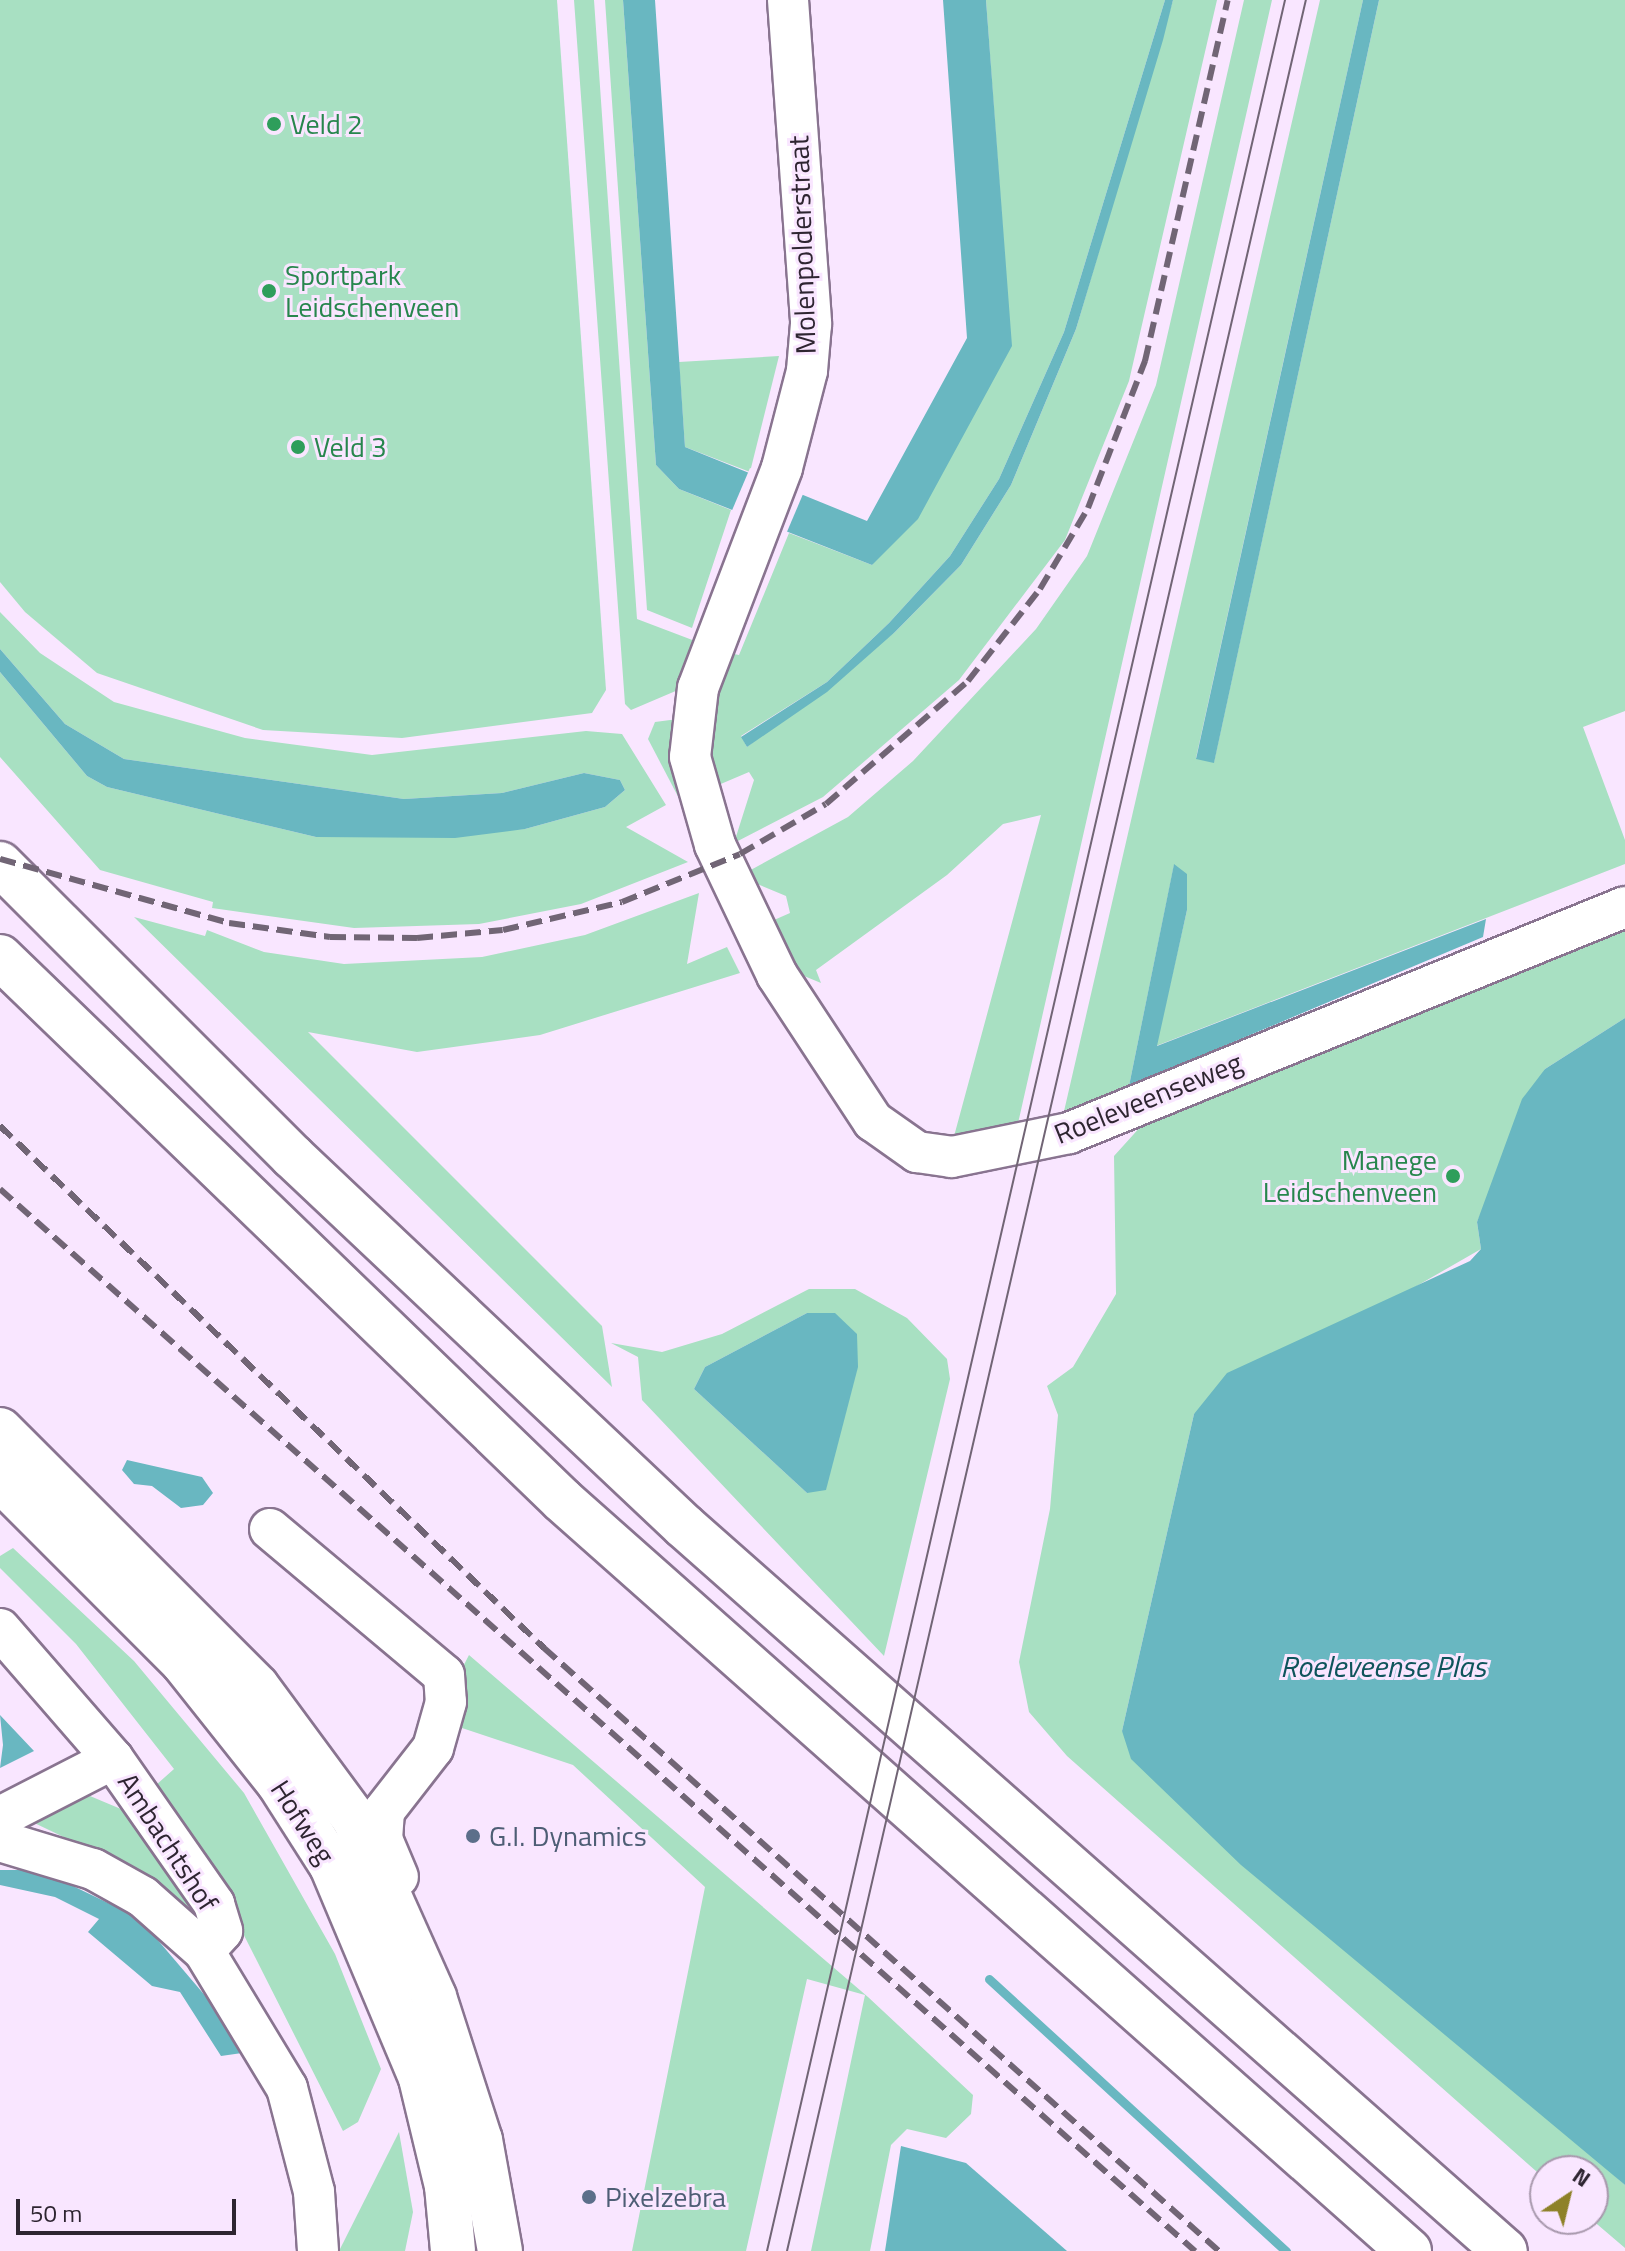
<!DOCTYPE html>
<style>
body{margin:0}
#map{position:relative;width:1625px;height:2251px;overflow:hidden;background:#f9e6ff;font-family:"Titillium Web",sans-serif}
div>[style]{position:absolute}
.green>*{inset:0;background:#a8e0c2}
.water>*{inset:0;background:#69b7c1}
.pier>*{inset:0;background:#f9e6ff;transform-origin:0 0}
.stream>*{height:9px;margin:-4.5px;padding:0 4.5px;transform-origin:4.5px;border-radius:4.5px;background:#69b7c1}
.roads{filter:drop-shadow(2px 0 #897490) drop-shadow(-2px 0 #897490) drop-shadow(0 2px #897490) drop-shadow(0 -2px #897490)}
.minor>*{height:40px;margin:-20px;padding:0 20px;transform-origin:20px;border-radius:20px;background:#fff}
.major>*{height:44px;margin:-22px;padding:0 22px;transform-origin:22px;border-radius:22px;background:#fff}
.highway>*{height:44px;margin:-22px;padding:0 22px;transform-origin:22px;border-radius:22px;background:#fff}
.tram>*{height:2px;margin:-1px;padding:0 1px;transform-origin:1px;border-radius:1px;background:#716575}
.rail>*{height:6px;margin-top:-3px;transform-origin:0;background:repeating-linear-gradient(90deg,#716575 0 16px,transparent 0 24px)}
.dots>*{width:22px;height:22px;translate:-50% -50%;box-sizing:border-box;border:4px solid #f9e6ff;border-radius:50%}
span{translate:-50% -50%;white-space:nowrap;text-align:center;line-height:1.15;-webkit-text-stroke:6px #f9e6ff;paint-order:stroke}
.leisure-label{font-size:28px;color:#27864d}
.left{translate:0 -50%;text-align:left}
.right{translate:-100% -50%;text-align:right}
.street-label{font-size:28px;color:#2e2531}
.service-label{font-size:28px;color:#4e5e75}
.water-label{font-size:30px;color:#0e545b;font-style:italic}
.north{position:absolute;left:1529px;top:2155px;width:80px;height:80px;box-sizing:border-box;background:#f9e6ff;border:2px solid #a899ad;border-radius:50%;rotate:35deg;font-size:22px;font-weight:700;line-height:32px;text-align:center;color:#2e2531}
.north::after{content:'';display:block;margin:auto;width:28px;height:36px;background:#8e8128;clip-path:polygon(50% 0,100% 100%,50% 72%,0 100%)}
.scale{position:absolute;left:16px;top:2199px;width:220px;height:36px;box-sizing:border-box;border:4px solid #2e2531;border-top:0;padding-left:10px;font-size:24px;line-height:28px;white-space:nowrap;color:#2e2531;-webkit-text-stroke:6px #f9e6ff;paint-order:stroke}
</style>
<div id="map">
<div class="green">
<div style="clip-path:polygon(0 0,557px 0,606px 690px,592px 713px,402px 738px,263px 730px,97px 673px,25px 612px,0 582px)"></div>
<div style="clip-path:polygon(574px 0,594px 0,637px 619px,695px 641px,678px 690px,631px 710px,625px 704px)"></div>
<div style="clip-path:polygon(605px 0,623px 0,656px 465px,679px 489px,731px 510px,692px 628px,647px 610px)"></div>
<div style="clip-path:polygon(986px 0,1165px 0,1064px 332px,999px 479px,950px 556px,889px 623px,827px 682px,741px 736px,747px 747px,895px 632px,961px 565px,1011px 485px,1076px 329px,1173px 0,1217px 0,1129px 381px,1065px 540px,959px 680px,823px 797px,734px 843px,754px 780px,749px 772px,709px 789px,705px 720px,729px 653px,739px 655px,789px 533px,872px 565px,1011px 346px)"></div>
<div style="clip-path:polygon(1244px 0,1272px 0,1014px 1141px,953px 1140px,1041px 815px,1003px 824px,947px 875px,816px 970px,821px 983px,792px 971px,765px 924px,790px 913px,786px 896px,750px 881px,747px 872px,848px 817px,913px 761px,1036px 629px,1087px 556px,1156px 385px)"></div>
<div style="clip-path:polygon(1320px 0,1363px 0,1196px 758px,1214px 762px,1379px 0,1625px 0,1625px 711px,1583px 727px,1625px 840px,1625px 864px,1156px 1046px,1187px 910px,1174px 865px,1129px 1086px,1059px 1133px)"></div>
<div style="clip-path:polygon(779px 356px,750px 472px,685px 447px,679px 362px)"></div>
<div style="clip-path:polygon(0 612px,40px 653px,114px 702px,245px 738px,372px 755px,586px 731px,622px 734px,666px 805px,626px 827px,688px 862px,581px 904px,479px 924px,354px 928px,212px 908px,213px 902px,100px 870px,0 757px,0 672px,87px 776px,107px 787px,316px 837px,525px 829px,605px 807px,625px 790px,620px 780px,584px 773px,502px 793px,404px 799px,124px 759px,65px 724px,0 649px)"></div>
<div style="clip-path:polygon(678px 719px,695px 829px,648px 739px,655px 722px)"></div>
<div style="clip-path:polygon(699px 893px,687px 964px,727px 947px,740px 973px,540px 1035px,417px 1052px,308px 1032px,602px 1326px,612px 1387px,134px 917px,205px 936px,207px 930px,264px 952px,344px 964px,482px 957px,585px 935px)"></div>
<div style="clip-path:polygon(1625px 931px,1625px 1018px,1545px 1069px,1477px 1222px,1481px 1249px,1194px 1414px,1122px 1731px,1625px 2185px,1625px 2248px,1591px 2219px,1593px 2171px,1545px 2171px,1545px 2179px,1067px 1756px,1029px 1712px,1019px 1662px,1050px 1509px,1058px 1415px,1047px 1386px,1073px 1367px,1116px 1294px,1114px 1156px,1152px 1114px)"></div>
<div style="clip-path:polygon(evenodd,809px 1289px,855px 1289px,907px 1318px,947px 1359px,950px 1379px,884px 1656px,642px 1400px,638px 1357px,611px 1343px,662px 1352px,722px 1334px,809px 1289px,807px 1313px,807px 1493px,694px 1389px,705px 1367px,807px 1313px)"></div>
<div style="clip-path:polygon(13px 1548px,134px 1661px,244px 1793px,335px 1954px,381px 2069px,358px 2122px,343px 2131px,217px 1882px,156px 1785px,174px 1769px,76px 1644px,0 1568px,0 1556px)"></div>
<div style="clip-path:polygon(469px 1655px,868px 1997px,973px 2095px,971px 2114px,946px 2138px,907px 2129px,891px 2145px,870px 2251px,811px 2251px,865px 1995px,807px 1979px,746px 2251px,632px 2251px,705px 1887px,573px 1765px,450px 1724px,454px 1684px)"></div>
<div style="clip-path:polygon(90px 1796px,128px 1812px,190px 1905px,182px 1909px,118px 1863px,26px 1819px)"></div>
<div style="clip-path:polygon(399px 2132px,413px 2212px,405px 2251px,339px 2251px)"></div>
</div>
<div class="water">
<div style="clip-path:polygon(623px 0,655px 0,685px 447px,867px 521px,967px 338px,943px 0,986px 0,1012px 346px,918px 519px,872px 565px,679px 489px,656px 465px)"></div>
<div style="clip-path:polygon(1165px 0,1173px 0,1163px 40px,1076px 329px,1011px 485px,961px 565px,895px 632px,827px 692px,747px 747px,741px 737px,827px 682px,889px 623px,950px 556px,999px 479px,1064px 332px)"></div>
<div style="clip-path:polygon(1363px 0,1379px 0,1214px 763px,1196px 759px)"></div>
<div style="clip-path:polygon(0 649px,65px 724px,124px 759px,404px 799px,502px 793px,584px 773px,620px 780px,625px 790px,605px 807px,525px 829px,455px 838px,316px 837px,107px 787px,87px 776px,0 672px)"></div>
<div style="clip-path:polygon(1174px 864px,1187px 874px,1187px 910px,1157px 1046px,1486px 919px,1483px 937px,1129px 1086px)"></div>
<div style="clip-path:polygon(1625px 1018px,1625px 2185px,1241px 1865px,1131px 1759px,1122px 1731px,1194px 1414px,1227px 1373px,1470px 1261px,1481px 1249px,1477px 1222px,1522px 1099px,1545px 1069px)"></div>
<div style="clip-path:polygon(807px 1313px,835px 1313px,857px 1334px,858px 1367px,826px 1490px,807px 1493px,694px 1389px,705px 1367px)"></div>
<div style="clip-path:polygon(127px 1460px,202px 1477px,213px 1493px,203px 1505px,181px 1508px,152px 1486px,134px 1484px,122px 1470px)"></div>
<div style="clip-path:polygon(0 1715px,34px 1751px,0 1768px,3px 1745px)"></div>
<div style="clip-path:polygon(0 1870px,40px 1870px,139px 1918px,219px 2012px,242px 2053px,221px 2056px,180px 1992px,152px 1986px,88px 1932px,99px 1919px,55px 1897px,0 1885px)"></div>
<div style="clip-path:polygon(901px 2146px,966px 2163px,1067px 2251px,885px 2251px)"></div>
</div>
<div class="pier">
<div style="left:750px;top:468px;width:59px;height:50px;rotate:23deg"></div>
</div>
<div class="stream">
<div style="left:989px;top:1979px;width:403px;rotate:42.5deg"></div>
</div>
<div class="roads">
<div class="minor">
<div style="left:788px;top:0;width:325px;rotate:85.9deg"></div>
<div style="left:811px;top:324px;width:47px;rotate:94.9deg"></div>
<div style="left:807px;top:371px;width:100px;rotate:104.5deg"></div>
<div style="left:782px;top:468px;width:235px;rotate:110.9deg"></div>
<div style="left:698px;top:688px;width:69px;rotate:96.6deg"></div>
<div style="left:690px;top:757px;width:91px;rotate:74.1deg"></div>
<div style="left:715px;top:845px;width:144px;rotate:64.5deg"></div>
<div style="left:777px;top:975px;width:175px;rotate:56.7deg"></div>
<div style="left:873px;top:1121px;width:54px;rotate:35.2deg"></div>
<div style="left:917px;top:1152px;width:35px;rotate:8deg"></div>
<div style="left:952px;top:1157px;width:119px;rotate:-11.6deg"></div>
<div style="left:1069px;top:1133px;width:600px;rotate:-22.12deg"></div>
<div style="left:270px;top:1529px;width:227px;rotate:40deg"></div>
<div style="left:444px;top:1675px;width:27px;rotate:86deg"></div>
<div style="left:446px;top:1702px;width:48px;rotate:105.8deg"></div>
<div style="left:433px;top:1748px;width:80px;rotate:127.9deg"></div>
<div style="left:384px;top:1811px;width:28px;rotate:94deg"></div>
<div style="left:382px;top:1839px;width:41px;rotate:67.2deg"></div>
<div style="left:0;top:1629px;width:172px;rotate:49deg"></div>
<div style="left:0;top:1817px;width:127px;rotate:-27.2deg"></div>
<div style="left:113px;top:1759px;width:177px;rotate:55.1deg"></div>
<div style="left:214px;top:1904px;width:28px;rotate:73deg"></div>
<div style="left:222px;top:1931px;width:27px;rotate:132deg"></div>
<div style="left:0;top:1841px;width:97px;rotate:16.8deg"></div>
<div style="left:93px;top:1869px;width:57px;rotate:29.2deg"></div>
<div style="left:143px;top:1897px;width:81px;rotate:41.5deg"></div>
<div style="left:204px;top:1951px;width:160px;rotate:58.8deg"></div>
<div style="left:287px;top:2088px;width:107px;rotate:75.4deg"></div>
<div style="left:314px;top:2192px;width:59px;rotate:86.1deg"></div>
</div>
<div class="major">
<div style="left:0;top:1430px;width:363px;rotate:45deg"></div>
<div style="left:257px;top:1687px;width:165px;rotate:53.6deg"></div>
<div style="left:355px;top:1820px;width:194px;rotate:65.9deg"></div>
<div style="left:434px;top:1997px;width:150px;rotate:72.2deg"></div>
<div style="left:480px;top:2140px;width:113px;rotate:79.8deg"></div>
<div style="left:0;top:1479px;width:259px;rotate:45deg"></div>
<div style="left:183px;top:1662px;width:154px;rotate:51.6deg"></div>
<div style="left:279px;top:1783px;width:98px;rotate:57.4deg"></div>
<div style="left:332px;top:1866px;width:230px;rotate:67.2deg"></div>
<div style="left:421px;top:2078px;width:111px;rotate:76.5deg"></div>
<div style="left:447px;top:2186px;width:65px;rotate:84.7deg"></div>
</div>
<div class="highway">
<div style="left:0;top:864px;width:413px;rotate:45deg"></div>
<div style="left:292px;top:1156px;width:539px;rotate:43.35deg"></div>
<div style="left:684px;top:1526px;width:1095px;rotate:41.45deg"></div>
<div style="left:0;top:957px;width:781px;rotate:44.01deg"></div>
<div style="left:562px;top:1500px;width:1132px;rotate:41.56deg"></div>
</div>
</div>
<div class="tram">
<div style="left:767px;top:2251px;width:2310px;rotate:-77.04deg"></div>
<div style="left:787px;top:2251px;width:2310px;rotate:-77.02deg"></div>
</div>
<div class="rail">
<div style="left:0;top:859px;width:238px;rotate:15.6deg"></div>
<div style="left:229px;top:923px;width:102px;rotate:7.9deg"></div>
<div style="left:330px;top:937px;width:87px;rotate:0.7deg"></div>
<div style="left:417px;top:938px;width:86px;rotate:-5.3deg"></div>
<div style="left:503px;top:930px;width:122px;rotate:-13.2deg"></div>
<div style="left:622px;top:902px;width:127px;rotate:-22.1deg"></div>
<div style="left:740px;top:854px;width:99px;rotate:-30.2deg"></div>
<div style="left:826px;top:804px;width:188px;rotate:-40.9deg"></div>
<div style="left:968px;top:681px;width:117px;rotate:-52deg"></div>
<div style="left:1040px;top:589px;width:94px;rotate:-59.3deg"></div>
<div style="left:1088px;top:508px;width:158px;rotate:-68.8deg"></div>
<div style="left:1145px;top:361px;width:370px;rotate:-77.1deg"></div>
<div style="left:0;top:1126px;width:754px;rotate:43.82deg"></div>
<div style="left:544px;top:1648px;width:905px;rotate:41.78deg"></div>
<div style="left:0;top:1189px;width:1599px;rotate:41.63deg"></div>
</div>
<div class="dots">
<div style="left:274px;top:124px;background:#2e9e5b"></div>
<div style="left:269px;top:291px;background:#2e9e5b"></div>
<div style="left:298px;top:447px;background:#2e9e5b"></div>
<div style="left:1453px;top:1176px;background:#2e9e5b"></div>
<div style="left:473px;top:1836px;background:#5c6f8a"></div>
<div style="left:589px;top:2197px;background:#5c6f8a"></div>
</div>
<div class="leisure-label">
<span class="left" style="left:290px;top:124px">Veld 2</span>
<span class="left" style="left:285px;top:291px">Sportpark<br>Leidschenveen</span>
<span class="left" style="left:314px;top:447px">Veld 3</span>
<span class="right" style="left:1437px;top:1176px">Manege<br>Leidschenveen</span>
</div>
<div class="street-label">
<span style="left:802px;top:245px;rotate:-92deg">Molenpolderstraat</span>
<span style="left:1148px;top:1098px;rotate:-22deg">Roeleveenseweg</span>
<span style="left:303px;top:1822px;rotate:57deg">Hofweg</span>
<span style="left:168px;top:1842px;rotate:57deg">Ambachtshof</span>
</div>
<div class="service-label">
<span class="left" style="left:489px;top:1836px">G.I. Dynamics</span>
<span class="left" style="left:605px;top:2197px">Pixelzebra</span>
</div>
<div class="water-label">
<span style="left:1383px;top:1666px">Roeleveense Plas</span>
</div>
<div class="north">N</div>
<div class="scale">50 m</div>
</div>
